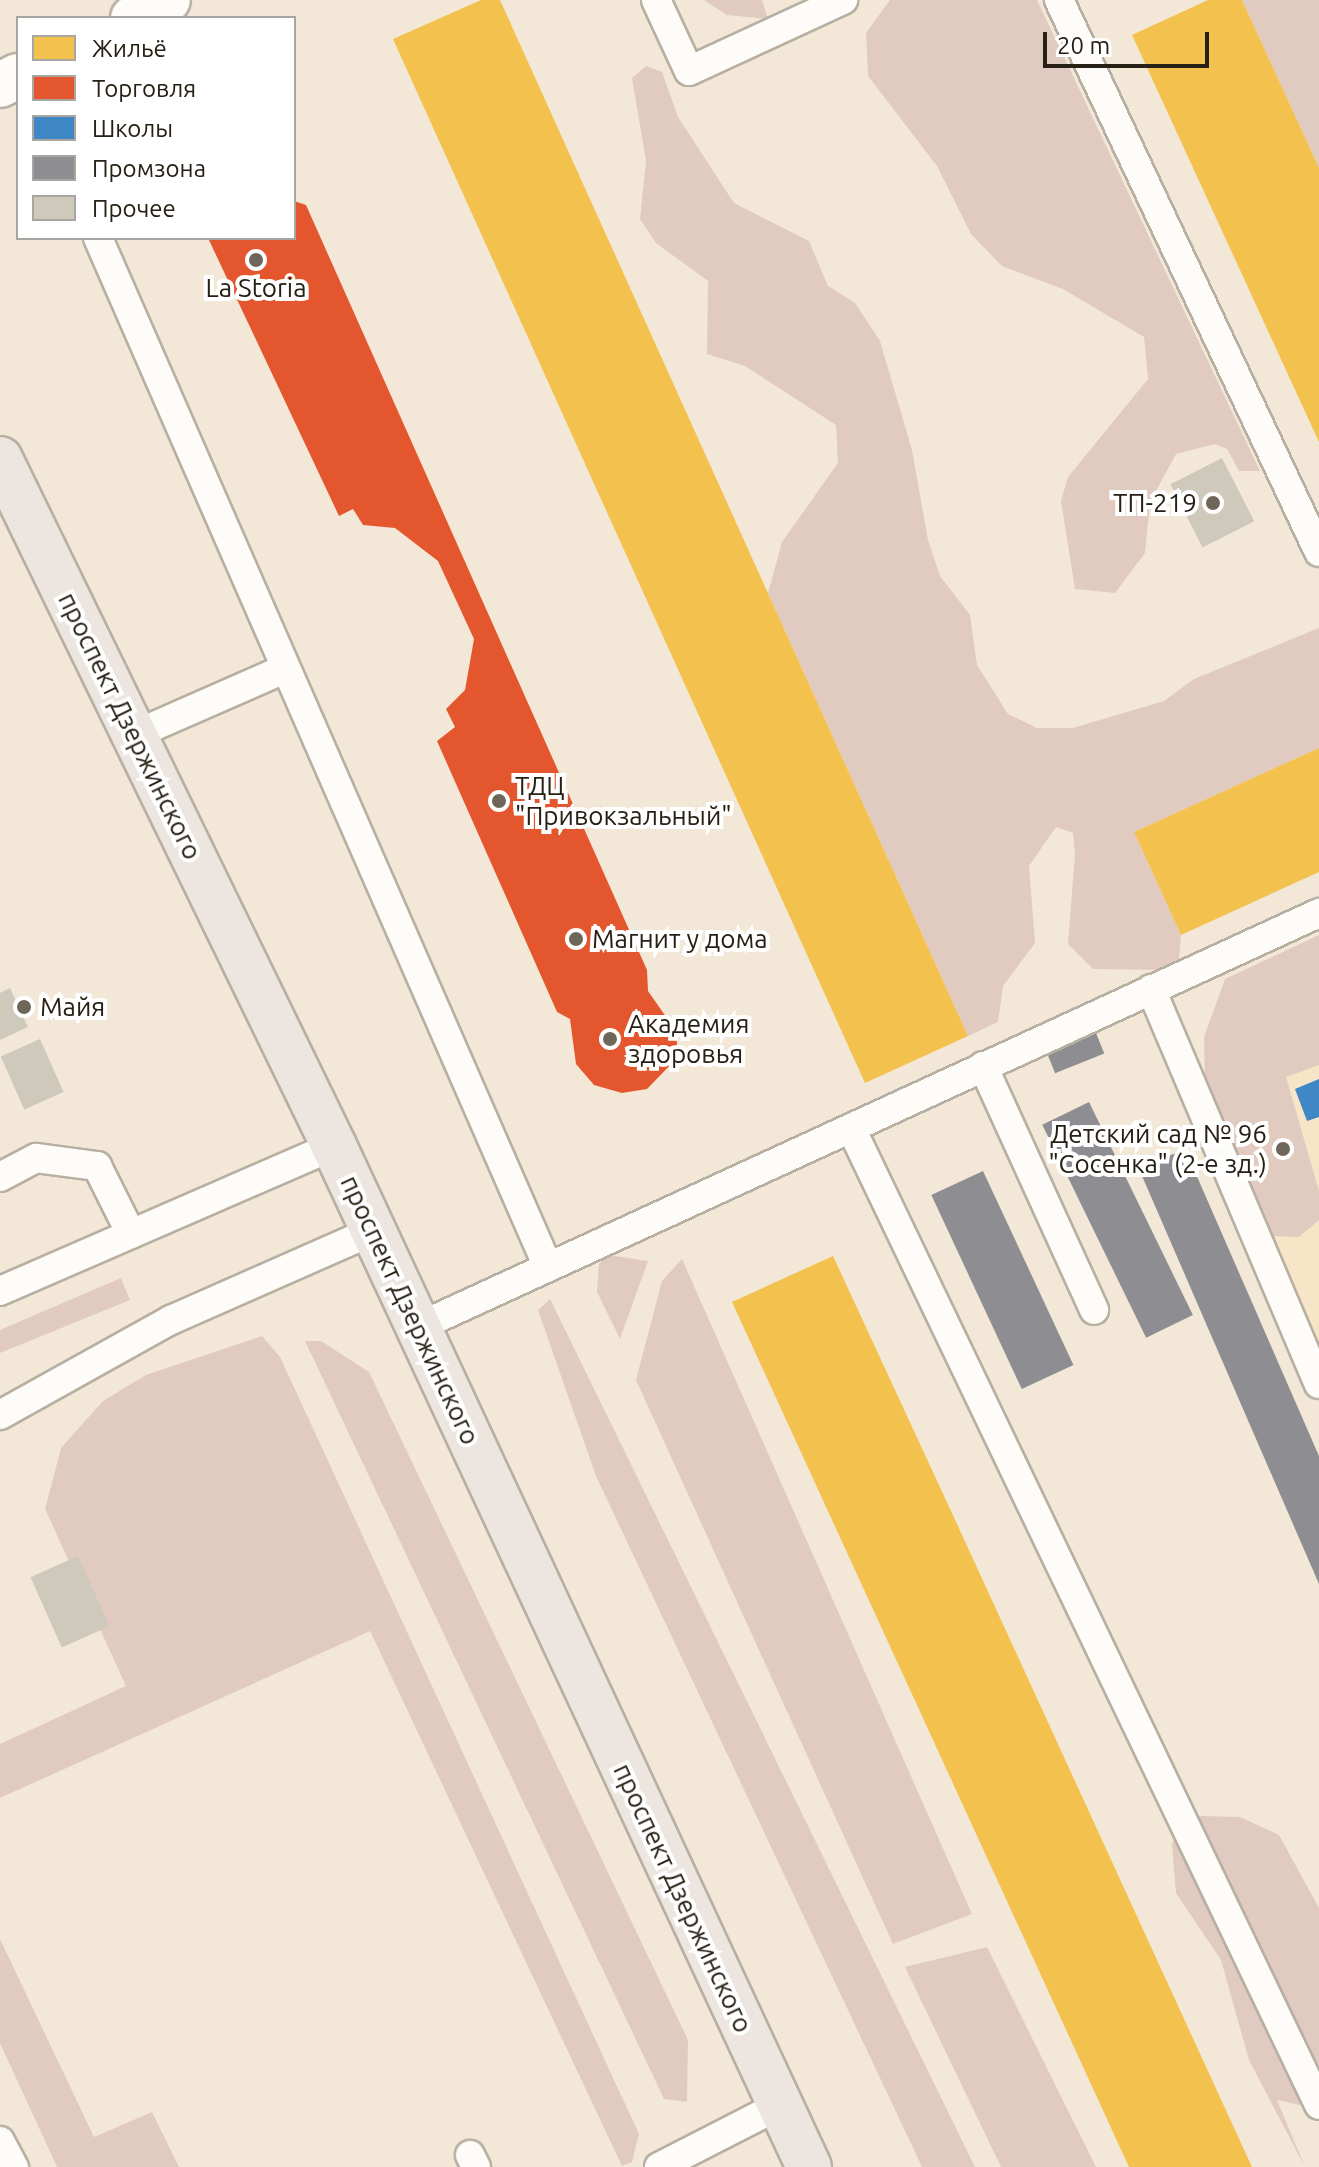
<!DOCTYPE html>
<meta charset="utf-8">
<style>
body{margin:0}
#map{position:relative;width:1319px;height:2167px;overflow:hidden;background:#f3e8d7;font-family:Ubuntu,sans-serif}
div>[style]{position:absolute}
.built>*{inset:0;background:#f7e5c8}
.green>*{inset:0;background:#e1cac0}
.homes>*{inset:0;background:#f2c14e}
.shops>*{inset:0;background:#e4572e}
.schools>*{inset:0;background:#3f88c5}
.industry>*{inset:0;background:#8d8d92;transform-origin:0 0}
.building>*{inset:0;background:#cec9ba;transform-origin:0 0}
.roads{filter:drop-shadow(2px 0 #b7afa1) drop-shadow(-2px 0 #b7afa1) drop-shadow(0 2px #b7afa1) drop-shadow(0 -2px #b7afa1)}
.service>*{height:28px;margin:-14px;padding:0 14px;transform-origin:14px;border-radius:14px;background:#fdfcf9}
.tertiary>*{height:44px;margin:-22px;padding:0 22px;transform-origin:22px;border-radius:22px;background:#fdfcf9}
.primary>*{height:44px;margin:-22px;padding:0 22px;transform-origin:22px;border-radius:22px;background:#ece5e0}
.dots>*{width:22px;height:22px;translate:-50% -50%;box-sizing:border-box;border:4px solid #fff;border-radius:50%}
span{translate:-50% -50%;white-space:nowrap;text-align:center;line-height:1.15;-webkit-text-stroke:8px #fff;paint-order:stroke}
.poi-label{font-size:26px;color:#272014}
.right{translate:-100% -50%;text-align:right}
.left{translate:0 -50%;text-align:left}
.street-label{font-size:26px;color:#272014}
.legend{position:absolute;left:16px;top:16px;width:280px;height:224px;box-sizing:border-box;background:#fff;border:2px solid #a9a6a1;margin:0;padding:10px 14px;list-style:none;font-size:24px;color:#272014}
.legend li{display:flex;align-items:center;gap:16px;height:40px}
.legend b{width:40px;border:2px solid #a9a6a1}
.scale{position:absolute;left:1043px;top:32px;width:166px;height:36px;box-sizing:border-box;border:4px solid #272014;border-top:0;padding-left:10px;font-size:24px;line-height:28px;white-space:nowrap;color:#272014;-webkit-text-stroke:6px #fff;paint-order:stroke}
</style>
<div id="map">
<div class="built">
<div style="clip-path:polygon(1319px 1002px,1319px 1357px,1273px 1253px,1220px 1045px)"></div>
</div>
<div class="green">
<div style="clip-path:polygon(704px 0,762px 0,768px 19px,727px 15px)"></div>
<div style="clip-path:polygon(890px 0,1037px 0,1260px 471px,1239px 471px,1227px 449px,1215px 444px,1176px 454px,1150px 502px,1145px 553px,1115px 593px,1075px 589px,1061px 501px,1068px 477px,1148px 379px,1144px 337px,1063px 289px,1002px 266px,971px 234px,937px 166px,868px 76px,866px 33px)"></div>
<div style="clip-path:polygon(1242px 0,1319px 0,1319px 168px)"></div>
<div style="clip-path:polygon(646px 66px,662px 72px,678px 117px,734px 203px,809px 241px,828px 286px,855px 303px,880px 341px,912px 450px,928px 540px,940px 576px,970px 615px,977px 665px,1008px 714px,1037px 728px,1073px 728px,1164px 701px,1194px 679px,1319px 628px,1319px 748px,1134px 832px,1181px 935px,1179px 959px,1166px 970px,1093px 969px,1068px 944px,1075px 854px,1073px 833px,1056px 827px,1029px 866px,1035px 943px,1003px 986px,998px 1022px,968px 1036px,768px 593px,782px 542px,838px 463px,836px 425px,745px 366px,707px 354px,708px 281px,656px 243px,640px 219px,646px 161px,632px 78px)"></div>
<div style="clip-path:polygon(1319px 935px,1319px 1065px,1286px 1077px,1319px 1191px,1319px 1220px,1299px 1237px,1266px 1236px,1205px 1087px,1204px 1037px,1225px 979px)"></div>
<div style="clip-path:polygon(608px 1255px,648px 1261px,620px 1339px,597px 1292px,599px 1264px)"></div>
<div style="clip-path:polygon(682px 1259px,972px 1914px,893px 1944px,636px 1380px,662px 1281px)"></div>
<div style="clip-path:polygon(121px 1278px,130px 1300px,0 1353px,0 1330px)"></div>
<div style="clip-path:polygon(550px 1299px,975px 2167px,922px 2167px,596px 1476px,538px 1310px)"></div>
<div style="clip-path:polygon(262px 1336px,280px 1357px,639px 2134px,632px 2162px,622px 2166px,370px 1631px,0 1798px,0 1744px,126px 1686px,45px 1509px,61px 1448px,103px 1401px,146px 1375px)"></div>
<div style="clip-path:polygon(305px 1341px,321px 1341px,369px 1372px,688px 2040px,687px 2102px,664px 2099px)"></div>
<div style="clip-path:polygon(1200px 1816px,1240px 1817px,1279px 1835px,1319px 1908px,1319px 2109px,1277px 2100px,1305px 2167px,1249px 2060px,1221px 1960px,1176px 1893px,1172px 1845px,1177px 1830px)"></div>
<div style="clip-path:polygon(0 1939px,94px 2137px,152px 2112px,179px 2167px,57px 2167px,0 2043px)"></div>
<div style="clip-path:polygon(987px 1947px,1096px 2167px,1001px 2167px,905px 1967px)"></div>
</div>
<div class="homes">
<div style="clip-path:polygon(481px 0,500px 0,968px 1036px,865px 1083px,393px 39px)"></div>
<div style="clip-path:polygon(1208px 0,1242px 0,1319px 168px,1319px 442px,1132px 35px)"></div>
<div style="clip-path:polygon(1319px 748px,1319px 872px,1181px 935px,1134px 832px)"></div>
<div style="clip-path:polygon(833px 1256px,957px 1524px,1252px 2167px,1129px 2167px,732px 1302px)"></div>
</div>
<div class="shops">
<div style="clip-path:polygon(294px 201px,306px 205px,647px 970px,648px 991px,676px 1031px,678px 1057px,647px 1089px,622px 1093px,594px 1085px,576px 1064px,570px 1019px,557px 1012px,437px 741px,455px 727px,446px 709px,465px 690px,474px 639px,438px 561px,395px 528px,363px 525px,353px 509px,339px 516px,208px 238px,294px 238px)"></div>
</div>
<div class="schools">
<div style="clip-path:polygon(1319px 1079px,1319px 1117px,1307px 1121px,1295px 1089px)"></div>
</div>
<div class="industry">
<div style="left:1096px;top:1033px;width:22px;height:53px;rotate:68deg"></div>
<div style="left:1089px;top:1102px;width:237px;height:52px;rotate:64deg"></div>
<div style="clip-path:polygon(1185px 1149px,1319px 1456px,1319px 1584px,1139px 1169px)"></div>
<div style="left:983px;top:1171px;width:214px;height:57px;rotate:65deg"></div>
</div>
<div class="building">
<div style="left:1222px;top:458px;width:71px;height:58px;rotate:63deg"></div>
<div style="clip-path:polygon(10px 988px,28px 1027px,0 1040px,0 993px)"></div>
<div style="left:40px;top:1039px;width:58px;height:43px;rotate:66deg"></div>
<div style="left:78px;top:1556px;width:77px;height:52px;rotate:66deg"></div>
</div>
<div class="roads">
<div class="service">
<div style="left:656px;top:0;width:78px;rotate:65.1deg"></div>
<div style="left:689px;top:71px;width:170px;rotate:-24.8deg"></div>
<div style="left:1059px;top:0;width:610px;rotate:64.78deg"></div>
<div style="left:98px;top:238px;width:1123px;rotate:66.38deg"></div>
<div style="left:134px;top:735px;width:164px;rotate:-23.7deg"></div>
<div style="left:1151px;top:989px;width:429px;rotate:67deg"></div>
<div style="left:983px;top:1066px;width:268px;rotate:65.5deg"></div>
<div style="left:851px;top:1128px;width:1083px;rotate:64.4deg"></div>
<div style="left:0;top:1177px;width:41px;rotate:-27.8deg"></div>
<div style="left:36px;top:1158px;width:62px;rotate:7.5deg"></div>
<div style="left:97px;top:1166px;width:76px;rotate:63.4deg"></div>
<div style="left:0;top:1291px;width:364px;rotate:-23.5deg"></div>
<div style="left:418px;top:1327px;width:992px;rotate:-24.68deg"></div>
<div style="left:0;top:1415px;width:196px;rotate:-29.1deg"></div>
<div style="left:171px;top:1320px;width:221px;rotate:-23.8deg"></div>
<div style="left:0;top:2141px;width:30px;rotate:62deg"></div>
<div style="left:470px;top:2155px;width:13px;rotate:63deg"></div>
<div style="left:659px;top:2167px;width:136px;rotate:-27.1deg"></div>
</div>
<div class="tertiary">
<div style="left:133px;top:18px;width:39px;rotate:-27deg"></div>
<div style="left:0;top:85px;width:20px;rotate:-27deg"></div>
</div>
<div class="primary">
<div style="left:0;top:459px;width:764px;rotate:64.07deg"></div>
<div style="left:334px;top:1146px;width:1126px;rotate:65.05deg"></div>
</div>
</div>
<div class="dots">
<div style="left:256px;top:260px;background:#6e6658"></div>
<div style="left:1213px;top:503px;background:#6e6658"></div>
<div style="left:499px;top:801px;background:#6e6658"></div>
<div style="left:576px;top:939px;background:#6e6658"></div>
<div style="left:24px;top:1007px;background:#6e6658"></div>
<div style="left:610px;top:1039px;background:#6e6658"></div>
<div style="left:1283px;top:1149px;background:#6e6658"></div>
</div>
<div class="poi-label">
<span style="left:256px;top:288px">La Storia</span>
<span class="right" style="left:1197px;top:503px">ТП-219</span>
<span class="left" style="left:515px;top:801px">ТДЦ<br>"Привокзальный"</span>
<span class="left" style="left:592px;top:939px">Магнит у дома</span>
<span class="left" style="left:40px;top:1007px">Майя</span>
<span class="left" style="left:628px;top:1039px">Академия<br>здоровья</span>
<span class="right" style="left:1267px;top:1149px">Детский сад № 96<br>"Сосенка" (2-е зд.)</span>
</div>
<div class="street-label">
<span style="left:130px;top:726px;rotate:64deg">проспект Дзержинского</span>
<span style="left:410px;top:1310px;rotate:65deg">проспект Дзержинского</span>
<span style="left:683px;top:1898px;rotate:65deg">проспект Дзержинского</span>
</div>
<ul class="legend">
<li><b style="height:22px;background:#f2c14e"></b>Жильё</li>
<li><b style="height:22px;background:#e4572e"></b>Торговля</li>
<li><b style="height:22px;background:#3f88c5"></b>Школы</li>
<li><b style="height:22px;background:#8d8d92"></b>Промзона</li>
<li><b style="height:22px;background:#cec9ba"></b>Прочее</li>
</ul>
<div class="scale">20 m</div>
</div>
